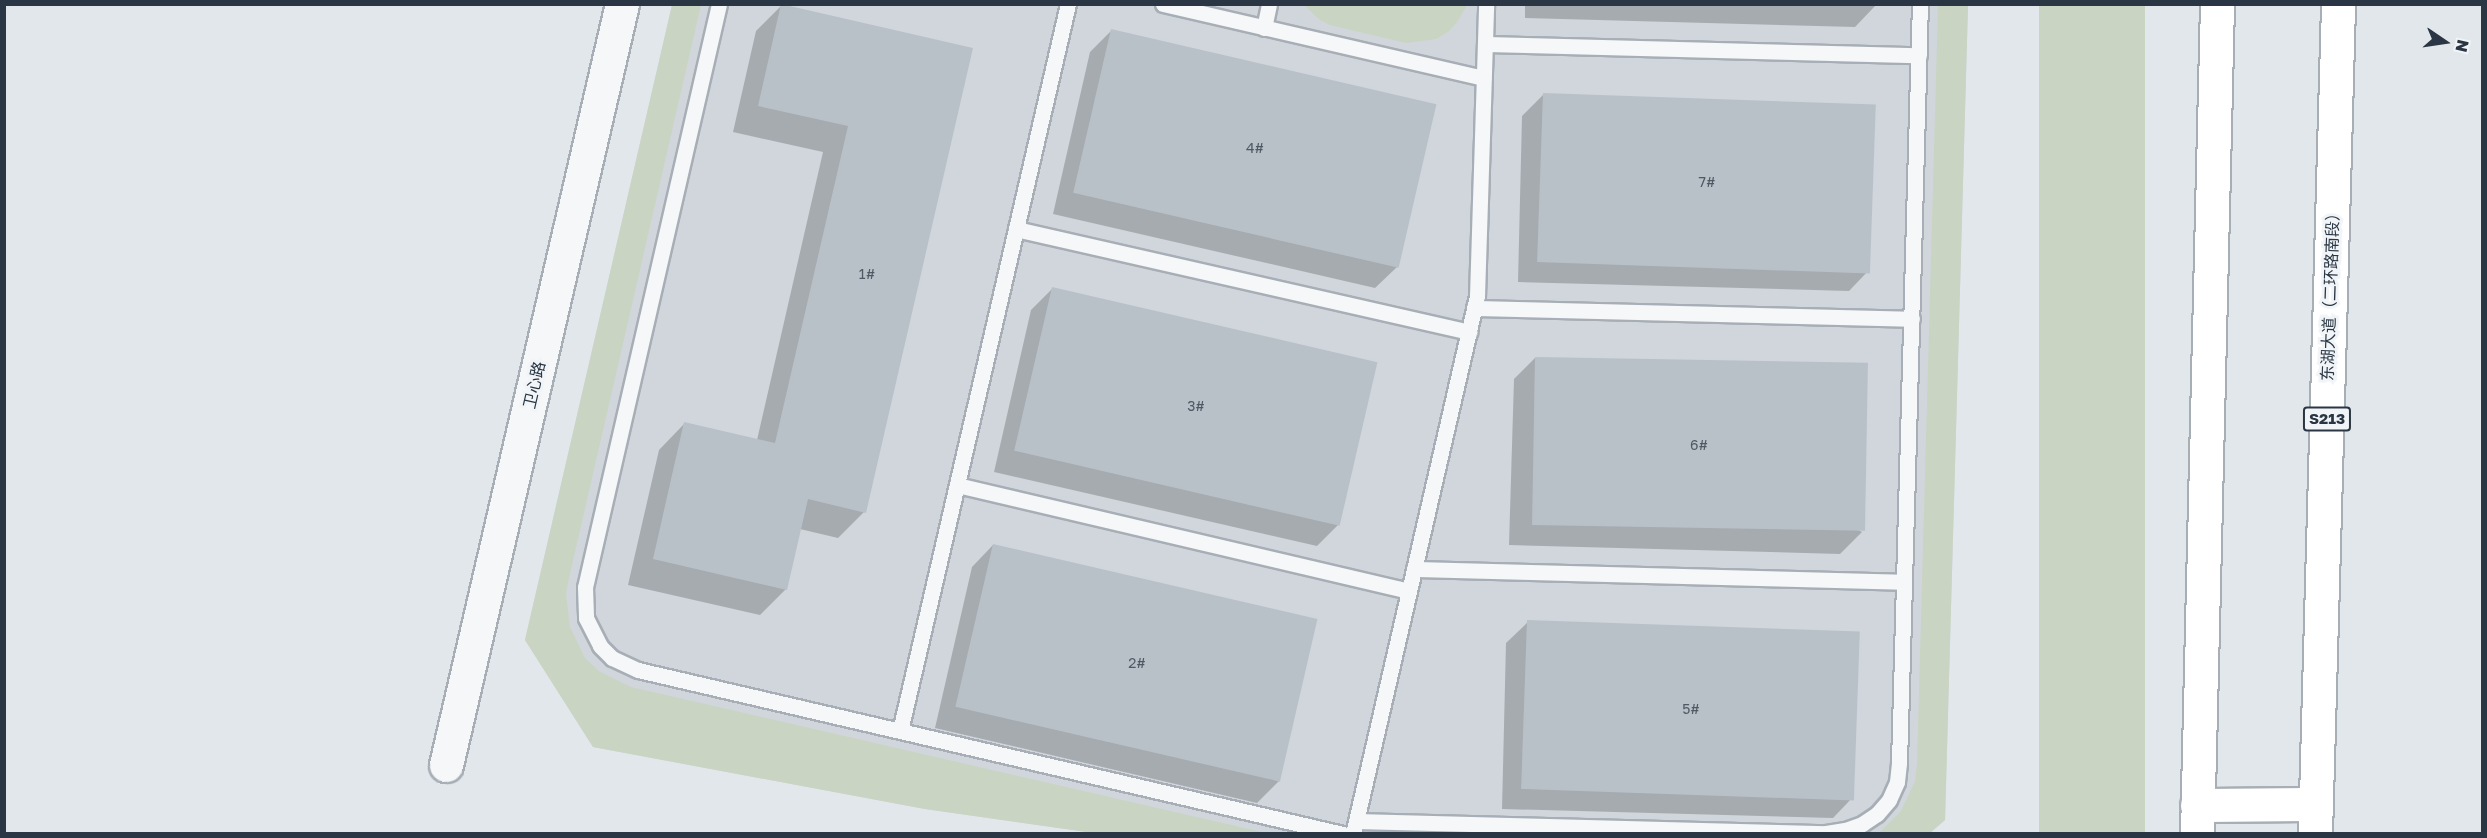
<!DOCTYPE html>
<meta charset="utf-8">
<style>
body{margin:0}
#map{position:relative;width:2487px;height:838px;overflow:hidden;background:#e2e7eb;font-family:"Golos Text","Noto Sans SC",sans-serif}
div>[style]{position:absolute}
.built>*{inset:0;background:#d0d6dc}
.green>*{inset:0;background:#cad4c3;transform-origin:0 0}
.shadow>*{inset:0;background:#0003}
.building>*{inset:0;background:#b9c1c8;transform-origin:0 0}
.roads{filter:drop-shadow(2px 0 #a7aeb5) drop-shadow(-2px 0 #a7aeb5) drop-shadow(0 2px #a7aeb5) drop-shadow(0 -2px #a7aeb5)}
.service>*{height:15px;margin:-7.5px;padding:0 7.5px;transform-origin:7.5px;border-radius:7.5px;background:#f5f7f9}
.tertiary>*{height:33px;margin:-16.5px;padding:0 16.5px;transform-origin:16.5px;border-radius:16.5px;background:#f5f7f9}
.trunk>*{height:33px;margin:-16.5px;padding:0 16.5px;transform-origin:16.5px;border-radius:16.5px;background:#fff}
span{translate:-50% -50%;white-space:nowrap;text-align:center;line-height:1.15;-webkit-text-stroke:6px #f2f5f8;paint-order:stroke}
.number-label{font-size:14px;color:#4e5964}
.number-label span{-webkit-text-stroke-width:0}
.shield-label span{padding:2px 4px;background:#f2f5f8;border:2px solid;border-radius:4px;-webkit-text-stroke-width:0}
.shield-label{font-size:15px;color:#2a3643;font-weight:700}
.street-label{font-size:16px;color:#2a3643}
.frame{position:absolute;inset:0;border:6px solid #2a3643;pointer-events:none}
.north{position:absolute;left:2415px;top:12px;width:60px;height:60px;-webkit-text-stroke:4px #f2f5f8;paint-order:stroke;rotate:103deg;font-size:16px;font-weight:700;line-height:24px;text-align:center;color:#2a3643}
.north::after{content:'';display:block;margin:auto;width:21px;height:27px;background:#2a3643;clip-path:polygon(50% 0,100% 100%,50% 72%,0 100%)}
</style>
<div id="map">
<div class="built">
<div style="clip-path:polygon(672px 5px,1968px 5px,1945px 820px,1930px 833px,1094px 833px,925px 809px,593px 747px,525px 640px)"></div>
</div>
<div class="green">
<div style="clip-path:polygon(672px 5px,701px 5px,569px 578px,566px 594px,570px 627px,585px 658px,599px 671px,631px 687px,1266px 833px,1094px 833px,925px 809px,593px 747px,525px 640px)"></div>
<div style="clip-path:polygon(1304px 5px,1467px 5px,1458px 21px,1448px 32px,1436px 39px,1406px 43px,1330px 25px,1320px 20px)"></div>
<div style="clip-path:polygon(1938px 5px,1968px 5px,1945px 820px,1930px 833px,1879px 833px,1901px 811px,1915px 781px,1917px 764px)"></div>
<div style="left:2039px;top:5px;width:106px;height:828px"></div>
</div>
<div class="shadow">
<div style="clip-path:polygon(1525px 4px,1877px 4px,1855px 27px,1525px 18px)"></div>
<div style="clip-path:polygon(782px 5px,971px 49px,864px 512px,838px 538px,800px 529px,786px 589px,760px 615px,628px 585px,659px 450px,685px 423px,757px 440px,823px 152px,733px 132px,756px 31px)"></div>
<div style="clip-path:polygon(1111px 31px,1397px 267px,1375px 288px,1053px 214px,1090px 52px)"></div>
<div style="clip-path:polygon(1543px 95px,1870px 269px,1849px 291px,1518px 282px,1522px 116px)"></div>
<div style="clip-path:polygon(1052px 289px,1338px 525px,1317px 546px,994px 472px,1031px 310px)"></div>
<div style="clip-path:polygon(1535px 358px,1862px 532px,1840px 554px,1509px 545px,1514px 379px)"></div>
<div style="clip-path:polygon(993px 545px,1279px 781px,1257px 803px,935px 728px,972px 567px)"></div>
<div style="clip-path:polygon(1528px 622px,1854px 796px,1833px 818px,1502px 809px,1506px 643px)"></div>
</div>
<div class="building">
<div style="clip-path:polygon(781px 4px,973px 48px,866px 513px,808px 499px,787px 590px,653px 559px,684px 422px,775px 443px,848px 126px,758px 106px)"></div>
<div style="left:1111px;top:29px;width:334px;height:168px;rotate:13deg"></div>
<div style="left:1543px;top:93px;width:333px;height:169px;rotate:2deg"></div>
<div style="left:1052px;top:287px;width:334px;height:168px;rotate:13deg"></div>
<div style="left:1535px;top:357px;width:333px;height:168px;rotate:1deg"></div>
<div style="left:993px;top:544px;width:333px;height:167px;rotate:13deg"></div>
<div style="left:1527px;top:620px;width:333px;height:169px;rotate:2deg"></div>
</div>
<div class="roads">
<div class="service">
<div style="left:719px;top:4px;width:598px;rotate:102.94deg"></div>
<div style="left:585px;top:587px;width:31px;rotate:88deg"></div>
<div style="left:586px;top:618px;width:31px;rotate:63deg"></div>
<div style="left:600px;top:646px;width:17px;rotate:45deg"></div>
<div style="left:612px;top:658px;width:29px;rotate:25deg"></div>
<div style="left:638px;top:670px;width:724px;rotate:13.1deg"></div>
<div style="left:1163px;top:4px;width:329px;rotate:13deg"></div>
<div style="left:1264px;top:28px;width:25px;rotate:-78deg"></div>
<div style="left:1485px;top:44px;width:434px;rotate:1.5deg"></div>
<div style="left:1016px;top:229px;width:465px;rotate:12.8deg"></div>
<div style="left:1474px;top:308px;width:438px;rotate:1.4deg"></div>
<div style="left:957px;top:485px;width:464px;rotate:13.2deg"></div>
<div style="left:1414px;top:569px;width:490px;rotate:1.5deg"></div>
<div style="left:900px;top:731px;width:746px;rotate:-76.99deg"></div>
<div style="left:1356px;top:821px;width:470px;rotate:1.5deg"></div>
<div style="left:1826px;top:833px;width:19px;rotate:-9deg"></div>
<div style="left:1845px;top:830px;width:18px;rotate:-19deg"></div>
<div style="left:1862px;top:824px;width:18px;rotate:-34deg"></div>
<div style="left:1877px;top:814px;width:18px;rotate:-49deg"></div>
<div style="left:1889px;top:800px;width:20px;rotate:-66deg"></div>
<div style="left:1897px;top:782px;width:19px;rotate:-84deg"></div>
<div style="left:1899px;top:763px;width:759px;rotate:-88.42deg"></div>
<div style="left:1354px;top:830px;width:548px;rotate:-77.03deg"></div>
<div style="left:1477px;top:296px;width:292px;rotate:-88.2deg"></div>
</div>
<div class="tertiary">
<div style="left:446px;top:765px;width:781px;rotate:-76.98deg"></div>
</div>
<div class="trunk">
<div style="left:2197px;top:805px;width:119px;rotate:-0.5deg"></div>
<div style="left:2197px;top:834px;width:830px;rotate:-88.62deg"></div>
<div style="left:2315px;top:834px;width:830px;rotate:-88.41deg"></div>
</div>
</div>
<div class="number-label">
<span style="left:1255px;top:148px">4#</span>
<span style="left:1707px;top:182px">7#</span>
<span style="left:867px;top:274px">1#</span>
<span style="left:1196px;top:406px">3#</span>
<span style="left:1699px;top:445px">6#</span>
<span style="left:1137px;top:663px">2#</span>
<span style="left:1691px;top:709px">5#</span>
</div>
<div class="shield-label">
<span style="left:2327px;top:419px">S213</span>
</div>
<div class="street-label">
<span style="left:2330px;top:293px;rotate:-88deg">东湖大道（二环路南段）</span>
<span style="left:534px;top:385px;rotate:-77deg">卫心路</span>
</div>
<div class="frame"></div>
<div class="north">N</div>
</div>
